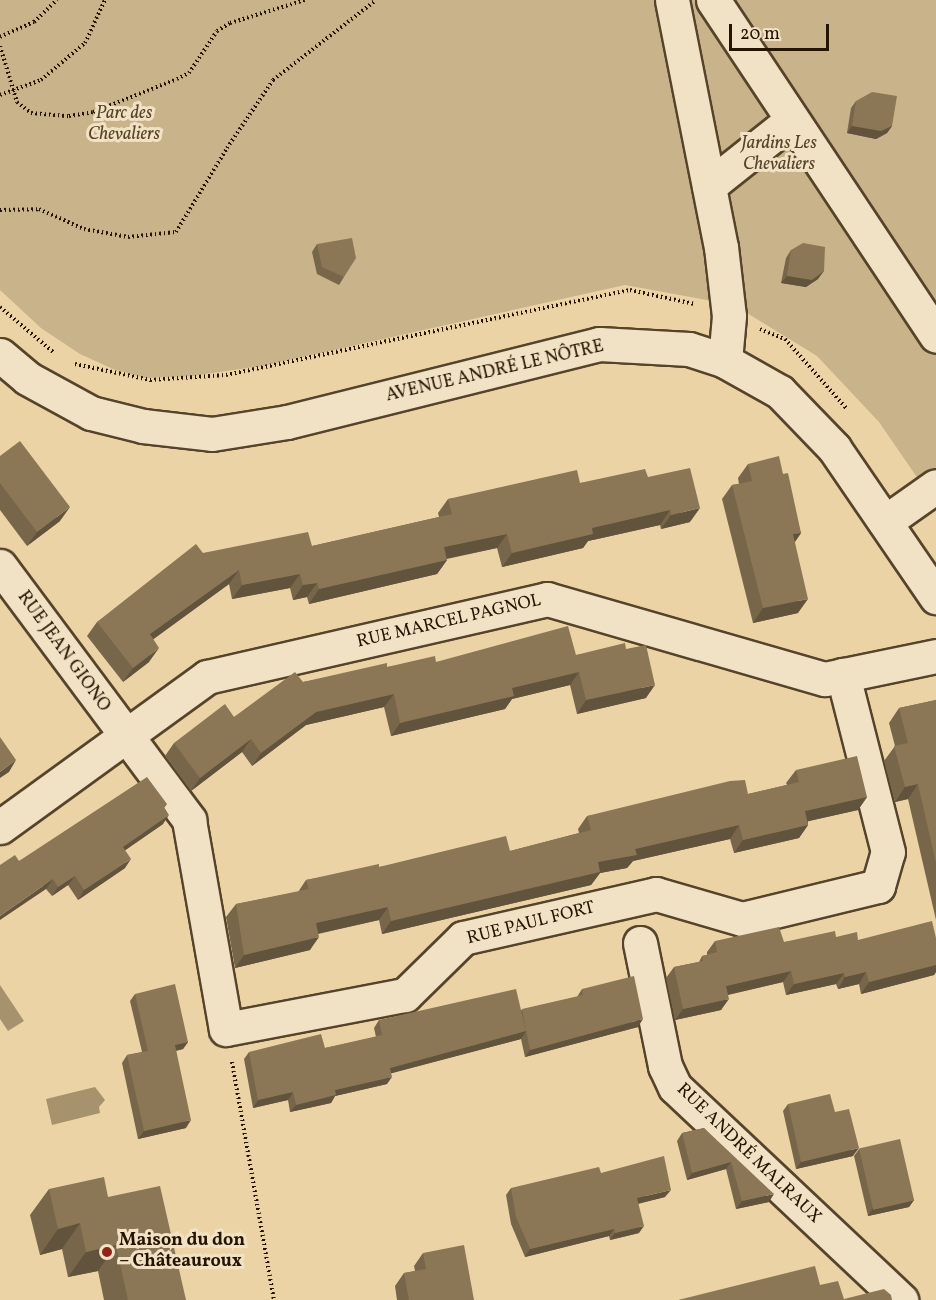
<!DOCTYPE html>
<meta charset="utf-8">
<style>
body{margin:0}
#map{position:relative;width:936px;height:1300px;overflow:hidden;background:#ebd3a6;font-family:Vollkorn,serif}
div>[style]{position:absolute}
.green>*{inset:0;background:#c9b38a}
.water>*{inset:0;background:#a7926e}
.path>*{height:4px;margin-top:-2px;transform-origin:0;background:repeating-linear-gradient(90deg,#241400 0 1.5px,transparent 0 4.5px)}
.roads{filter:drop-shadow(2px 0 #56442a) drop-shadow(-2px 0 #56442a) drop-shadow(0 2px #56442a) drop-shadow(0 -2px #56442a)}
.minor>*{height:33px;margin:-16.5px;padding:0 16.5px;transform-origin:16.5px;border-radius:16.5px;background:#f2e2c5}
.wall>*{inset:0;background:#78664a}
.shaded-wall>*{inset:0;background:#61533c}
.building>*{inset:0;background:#8b7756;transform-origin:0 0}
.dots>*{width:16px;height:16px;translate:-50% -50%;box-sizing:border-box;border:3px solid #f2e2c5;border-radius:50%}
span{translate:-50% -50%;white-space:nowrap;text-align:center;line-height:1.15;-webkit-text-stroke:6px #f2e2c5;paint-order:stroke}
.park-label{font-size:18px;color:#564429;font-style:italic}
.street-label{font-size:18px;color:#241400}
.poi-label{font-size:18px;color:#241400;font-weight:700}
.left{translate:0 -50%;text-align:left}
.scale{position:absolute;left:729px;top:24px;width:100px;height:27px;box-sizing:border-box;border:3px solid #241400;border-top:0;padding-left:8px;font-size:18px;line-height:21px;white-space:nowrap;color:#241400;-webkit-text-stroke:4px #f2e2c5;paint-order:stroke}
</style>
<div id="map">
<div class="green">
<div style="clip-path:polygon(0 0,936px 0,936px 505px,879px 422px,817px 356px,734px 305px,625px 285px,262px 366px,192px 376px,145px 378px,113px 369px,80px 354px,41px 328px,0 290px)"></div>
</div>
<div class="water">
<div style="clip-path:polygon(0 985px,24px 1021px,8px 1031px,0 1019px)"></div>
<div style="clip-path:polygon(95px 1087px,105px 1100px,99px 1107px,100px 1113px,52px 1125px,46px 1099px)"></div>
</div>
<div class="path">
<div style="left:0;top:37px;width:37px;rotate:-24deg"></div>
<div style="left:34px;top:22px;width:32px;rotate:-44deg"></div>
<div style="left:0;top:46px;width:59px;rotate:73.1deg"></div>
<div style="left:17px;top:102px;width:18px;rotate:38deg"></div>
<div style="left:31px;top:113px;width:38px;rotate:5deg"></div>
<div style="left:69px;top:116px;width:24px;rotate:-9deg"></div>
<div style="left:93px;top:112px;width:90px;rotate:-21.4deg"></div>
<div style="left:177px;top:79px;width:13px;rotate:-27deg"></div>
<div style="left:189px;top:73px;width:50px;rotate:-56.3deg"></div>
<div style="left:217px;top:31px;width:15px;rotate:-32deg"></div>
<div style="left:230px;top:23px;width:78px;rotate:-17deg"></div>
<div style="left:0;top:95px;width:44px;rotate:-20.1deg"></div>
<div style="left:41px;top:80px;width:57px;rotate:-40.1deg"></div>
<div style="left:85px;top:43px;width:47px;rotate:-65.1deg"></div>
<div style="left:0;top:210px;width:39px;rotate:-1deg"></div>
<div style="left:39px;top:209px;width:49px;rotate:24deg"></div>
<div style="left:84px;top:229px;width:45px;rotate:10.3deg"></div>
<div style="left:128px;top:237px;width:48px;rotate:-5.9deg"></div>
<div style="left:176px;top:232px;width:98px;rotate:-58.7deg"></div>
<div style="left:227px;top:148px;width:82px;rotate:-55.9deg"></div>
<div style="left:273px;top:80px;width:130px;rotate:-37.8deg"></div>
<div style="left:0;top:307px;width:70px;rotate:40.3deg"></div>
<div style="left:760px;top:329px;width:27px;rotate:22deg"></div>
<div style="left:785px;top:339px;width:94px;rotate:48.5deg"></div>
<div style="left:75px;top:364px;width:77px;rotate:12deg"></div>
<div style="left:150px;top:380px;width:76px;rotate:-3.8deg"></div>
<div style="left:226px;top:375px;width:413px;rotate:-11.9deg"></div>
<div style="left:630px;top:290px;width:66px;rotate:12.3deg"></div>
<div style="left:232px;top:1062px;width:242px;rotate:80deg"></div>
</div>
<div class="roads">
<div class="minor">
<div style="left:672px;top:0;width:252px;rotate:78.8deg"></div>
<div style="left:721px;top:247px;width:69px;rotate:83.4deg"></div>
<div style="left:729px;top:316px;width:45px;rotate:95.1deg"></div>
<div style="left:713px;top:0;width:403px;rotate:56.4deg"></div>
<div style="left:709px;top:186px;width:106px;rotate:-38.5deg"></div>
<div style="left:0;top:355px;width:35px;rotate:40deg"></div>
<div style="left:27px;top:378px;width:73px;rotate:28.7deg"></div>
<div style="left:91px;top:413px;width:54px;rotate:14deg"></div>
<div style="left:143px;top:426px;width:69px;rotate:6.6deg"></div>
<div style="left:212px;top:434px;width:76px;rotate:-9.1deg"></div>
<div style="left:287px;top:422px;width:322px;rotate:-14deg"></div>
<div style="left:599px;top:344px;width:90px;rotate:3.2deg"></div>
<div style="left:689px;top:349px;width:38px;rotate:18deg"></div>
<div style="left:725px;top:361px;width:63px;rotate:29.4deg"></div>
<div style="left:780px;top:392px;width:78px;rotate:46deg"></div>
<div style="left:834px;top:448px;width:181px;rotate:55.6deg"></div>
<div style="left:885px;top:522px;width:62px;rotate:-35.2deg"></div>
<div style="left:0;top:566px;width:317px;rotate:53.3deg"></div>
<div style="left:189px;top:820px;width:212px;rotate:80deg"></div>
<div style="left:226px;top:1029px;width:182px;rotate:-10.8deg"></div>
<div style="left:405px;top:995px;width:81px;rotate:-44.5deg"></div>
<div style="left:463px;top:938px;width:198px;rotate:-12.8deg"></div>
<div style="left:656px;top:894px;width:90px;rotate:16.2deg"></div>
<div style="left:742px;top:919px;width:140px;rotate:-13.6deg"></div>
<div style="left:878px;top:886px;width:35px;rotate:-74deg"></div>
<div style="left:888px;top:852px;width:183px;rotate:-104.3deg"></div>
<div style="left:0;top:827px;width:256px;rotate:-35.9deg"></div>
<div style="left:207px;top:677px;width:349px;rotate:-12.9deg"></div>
<div style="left:547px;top:599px;width:289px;rotate:16.1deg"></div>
<div style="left:825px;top:679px;width:113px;rotate:-11.7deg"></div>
<div style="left:640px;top:943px;width:126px;rotate:78.5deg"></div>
<div style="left:665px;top:1066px;width:23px;rotate:65deg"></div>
<div style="left:675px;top:1087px;width:311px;rotate:43.3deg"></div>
</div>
</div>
<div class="wall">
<div style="clip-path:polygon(856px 101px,892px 126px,887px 133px,876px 139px,847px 133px,851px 108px)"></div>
<div style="clip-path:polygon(317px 244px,344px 277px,339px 285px,317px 274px,312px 252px)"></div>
<div style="clip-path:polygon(791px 250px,818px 279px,806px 287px,781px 283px,786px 258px)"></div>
<div style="clip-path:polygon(0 456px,60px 521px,27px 546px,0 510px)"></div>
<div style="clip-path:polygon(748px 464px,783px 474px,801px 533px,795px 542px,798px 613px,753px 623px,722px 499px,732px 485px,739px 484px,738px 478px)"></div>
<div style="clip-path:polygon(648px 477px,690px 522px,661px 529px,660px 525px,588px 541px,583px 548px,502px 567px,497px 548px,447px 559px,447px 560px,437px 574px,309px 604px,307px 597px,293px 600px,290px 588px,232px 599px,229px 584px,153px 639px,149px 662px,123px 682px,87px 636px,97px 622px,203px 553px,312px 546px,439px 517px,438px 513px,448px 499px,580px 483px)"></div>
<div style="clip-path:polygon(626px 649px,646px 698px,577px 714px,570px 685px,512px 699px,505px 709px,391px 736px,384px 707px,306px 725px,252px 766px,242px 752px,191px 791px,165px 756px,174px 743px,234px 717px,303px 682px,387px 667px,436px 662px,576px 655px)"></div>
<div style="clip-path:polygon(936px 700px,936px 920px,908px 799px,895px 802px,884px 761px,895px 746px,889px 723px,899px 708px)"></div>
<div style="clip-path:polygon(796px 770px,867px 797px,858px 810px,808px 821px,808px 825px,799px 838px,734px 853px,730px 839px,633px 861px,627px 868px,600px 873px,591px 885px,382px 934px,379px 920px,318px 934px,310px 950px,235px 968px,226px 917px,236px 904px,298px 892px,306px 880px,379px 867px,510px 851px,579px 833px,578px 829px,587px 816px,748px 794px,787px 785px,786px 783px)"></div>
<div style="clip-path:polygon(167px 804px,164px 808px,163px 824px,125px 850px,125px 868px,78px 900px,68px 885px,52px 896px,46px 889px,19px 861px)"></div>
<div style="clip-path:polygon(836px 937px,858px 940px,936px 938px,936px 972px,934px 975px,861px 994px,859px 984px,838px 989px,836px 984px,786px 995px,783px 982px,728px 995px,721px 1010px,675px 1020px,666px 978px,674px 967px,699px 962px,702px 956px,707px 955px,707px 952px,715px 941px,784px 942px)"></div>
<div style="clip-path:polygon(582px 989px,638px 1027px,525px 1057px,521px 1039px,391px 1073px,387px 1084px,335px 1096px,331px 1103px,290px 1112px,288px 1100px,253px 1108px,244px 1059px,249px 1052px,325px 1048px,376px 1037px,374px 1028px,379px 1020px,521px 1010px,577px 997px)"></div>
<div style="clip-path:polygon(135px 994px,188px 1042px,183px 1049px,176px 1051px,186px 1128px,138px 1139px,122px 1063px,127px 1055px,142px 1052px,130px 1001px)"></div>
<div style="clip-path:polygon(788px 1104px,835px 1112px,853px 1156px,796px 1169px,783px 1111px)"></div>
<div style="clip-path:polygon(704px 1128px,769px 1202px,736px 1209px,726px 1169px,687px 1180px,677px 1141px,682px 1133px)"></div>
<div style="clip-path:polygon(859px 1149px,914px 1200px,909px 1207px,868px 1216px,854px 1156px)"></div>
<div style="clip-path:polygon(511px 1188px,665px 1197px,638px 1204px,639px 1233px,610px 1240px,609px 1236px,525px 1257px,511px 1224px,506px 1195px)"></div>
<div style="clip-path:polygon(49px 1189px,108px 1197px,186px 1300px,104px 1300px,98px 1271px,68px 1277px,62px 1249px,40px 1255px,30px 1215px)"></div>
<div style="clip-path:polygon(423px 1253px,474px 1300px,397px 1300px,395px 1286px,404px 1273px,415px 1271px,414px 1266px)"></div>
</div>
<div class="shaded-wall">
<div style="clip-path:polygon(852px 126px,892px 126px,887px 133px,876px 139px,847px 133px)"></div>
<div style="clip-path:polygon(824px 271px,818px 279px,806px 287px,781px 283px,787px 276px)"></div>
<div style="clip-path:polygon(70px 507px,60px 521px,27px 546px,37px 532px)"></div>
<div style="clip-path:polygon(700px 508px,690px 522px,661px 529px,671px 515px)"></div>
<div style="clip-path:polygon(670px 510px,660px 525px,588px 541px,583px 548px,502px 567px,512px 553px,592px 528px)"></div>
<div style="clip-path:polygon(801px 533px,791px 547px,793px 534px)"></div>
<div style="clip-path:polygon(507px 534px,497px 548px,434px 561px,444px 547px)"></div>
<div style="clip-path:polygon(447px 560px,437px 574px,309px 604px,319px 589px)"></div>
<div style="clip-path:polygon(239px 570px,229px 584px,140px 649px,150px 634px)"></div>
<div style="clip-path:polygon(300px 574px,290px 588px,232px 599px,242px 585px)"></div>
<div style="clip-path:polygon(317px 583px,307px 597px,293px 600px,303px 585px)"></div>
<div style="clip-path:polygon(808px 599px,798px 613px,753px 623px,763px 608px)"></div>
<div style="clip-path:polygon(159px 648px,149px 662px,123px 682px,133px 668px)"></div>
<div style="clip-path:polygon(579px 672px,570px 685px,512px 699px,505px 709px,391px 736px,400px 723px,512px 688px)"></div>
<div style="clip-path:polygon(655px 685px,646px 698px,577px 714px,586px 700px)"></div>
<div style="clip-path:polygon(394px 694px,384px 707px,306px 725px,252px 766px,261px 753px,316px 712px)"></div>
<div style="clip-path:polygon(251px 739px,242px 752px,191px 791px,200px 778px)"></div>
<div style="clip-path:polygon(16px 760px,9px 772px,0 778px,0 772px)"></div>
<div style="clip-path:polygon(918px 784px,908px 799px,895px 802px,905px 787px)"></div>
<div style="clip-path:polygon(867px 797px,858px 810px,796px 824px,805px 811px)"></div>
<div style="clip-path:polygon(169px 815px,163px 824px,117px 856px,123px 847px)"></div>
<div style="clip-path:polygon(739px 825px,730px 839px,633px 861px,627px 868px,600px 873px,591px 885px,382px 934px,391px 921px,598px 862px,635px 849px)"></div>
<div style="clip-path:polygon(808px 825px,799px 838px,734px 853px,743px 840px)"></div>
<div style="clip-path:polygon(131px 859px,125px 868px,78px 900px,84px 890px)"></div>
<div style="clip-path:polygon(75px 876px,68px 885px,52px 896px,58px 887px)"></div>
<div style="clip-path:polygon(53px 879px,46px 889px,0 920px,0 916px)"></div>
<div style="clip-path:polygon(388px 907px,379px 920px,307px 936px,316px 923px)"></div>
<div style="clip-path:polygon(319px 937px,310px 950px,235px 968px,244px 955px)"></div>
<div style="clip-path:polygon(936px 965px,936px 972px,934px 975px,861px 994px,869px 982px)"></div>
<div style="clip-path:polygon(791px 971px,783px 982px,718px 997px,726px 986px)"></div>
<div style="clip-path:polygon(866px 972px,859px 984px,838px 989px,845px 977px)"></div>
<div style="clip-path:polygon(844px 973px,836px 984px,786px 995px,794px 984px)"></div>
<div style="clip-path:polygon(729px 999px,721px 1010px,675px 1020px,683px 1009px)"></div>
<div style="clip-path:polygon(643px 1019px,638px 1027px,525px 1057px,530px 1050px)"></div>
<div style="clip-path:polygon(526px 1031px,521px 1039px,385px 1075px,390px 1068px)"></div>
<div style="clip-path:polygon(188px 1042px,183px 1049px,169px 1052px,175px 1045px)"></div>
<div style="clip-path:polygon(392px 1077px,387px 1084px,335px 1096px,331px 1103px,290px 1112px,296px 1105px,335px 1090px)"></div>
<div style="clip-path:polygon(293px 1092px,288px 1100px,253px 1108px,258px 1100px)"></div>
<div style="clip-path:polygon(191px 1120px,186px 1128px,138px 1139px,144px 1131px)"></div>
<div style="clip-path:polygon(859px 1148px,853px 1156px,796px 1169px,801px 1162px)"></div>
<div style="clip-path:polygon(731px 1162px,726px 1169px,687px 1180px,692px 1173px)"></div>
<div style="clip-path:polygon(671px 1190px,665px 1197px,632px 1205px,637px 1198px)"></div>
<div style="clip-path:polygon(774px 1194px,769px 1202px,736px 1209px,742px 1201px)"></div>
<div style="clip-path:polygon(914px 1200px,909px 1207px,868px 1216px,873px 1208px)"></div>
<div style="clip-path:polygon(80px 1223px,62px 1249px,40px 1255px,58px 1229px)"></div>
<div style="clip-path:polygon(644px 1226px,639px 1233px,610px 1240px,615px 1233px)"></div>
<div style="clip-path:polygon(614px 1229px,609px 1236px,525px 1257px,530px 1249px)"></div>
<div style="clip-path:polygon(116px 1245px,98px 1271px,68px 1277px,86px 1252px)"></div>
</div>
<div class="building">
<div style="clip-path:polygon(872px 92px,897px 96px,892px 126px,881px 131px,852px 126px,856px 101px)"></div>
<div style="clip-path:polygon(352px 238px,356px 258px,344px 277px,322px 267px,317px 244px)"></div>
<div style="clip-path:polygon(803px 243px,825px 247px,824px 271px,812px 280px,787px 276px,791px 250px)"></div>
<div style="clip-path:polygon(20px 441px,70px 507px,37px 532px,0 483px,0 456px)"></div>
<div style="clip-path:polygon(779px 456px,783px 474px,788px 473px,801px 533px,793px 534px,808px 599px,763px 608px,732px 485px,752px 481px,748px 464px)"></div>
<div style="clip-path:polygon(690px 468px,700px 508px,671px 515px,670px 510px,592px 528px,593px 534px,512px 553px,507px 534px,444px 547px,447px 560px,319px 589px,317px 583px,303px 585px,300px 574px,242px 585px,239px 570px,150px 634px,159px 648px,133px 668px,97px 622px,196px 544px,203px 553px,308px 532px,312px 546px,452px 514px,448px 499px,577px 470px,580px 483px,645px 469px,648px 477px)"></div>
<div style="clip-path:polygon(568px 626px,576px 655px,625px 643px,626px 649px,646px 645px,655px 685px,586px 700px,579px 672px,512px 688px,514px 696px,400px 723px,394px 694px,316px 712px,261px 753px,251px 739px,200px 778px,174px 743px,225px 704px,234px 717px,295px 672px,303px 682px,387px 663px,387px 667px,435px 656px,436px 662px)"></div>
<div style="clip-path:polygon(936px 700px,936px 863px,918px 784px,905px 787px,894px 746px,908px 743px,899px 708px)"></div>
<div style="clip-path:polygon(0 737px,16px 760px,0 772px)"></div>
<div style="clip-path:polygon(857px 756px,867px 797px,805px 811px,808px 825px,743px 840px,739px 825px,635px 849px,637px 855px,598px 862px,600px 872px,391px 921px,388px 907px,316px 923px,319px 937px,244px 955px,236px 904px,309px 889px,306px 880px,379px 864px,379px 867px,506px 836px,510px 851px,591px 830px,587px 816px,730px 781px,745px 780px,748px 794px,799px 782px,796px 770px)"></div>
<div style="clip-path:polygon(147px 777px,167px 804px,164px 807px,169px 815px,123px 847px,131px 859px,84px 890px,75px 876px,58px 887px,53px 879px,0 916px,0 865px,15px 855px,19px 861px)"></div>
<div style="clip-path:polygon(932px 921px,936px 938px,936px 965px,869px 982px,866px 972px,845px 977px,844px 973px,794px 984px,791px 971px,726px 986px,729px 999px,683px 1009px,674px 967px,703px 961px,702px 956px,717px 952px,715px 941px,779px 927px,784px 942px,835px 931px,836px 937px,857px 932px,858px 940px)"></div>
<div style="clip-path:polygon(634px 976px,643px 1019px,530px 1050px,522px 1009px,583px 995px,582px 989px)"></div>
<div style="clip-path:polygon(175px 984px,188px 1042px,175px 1045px,191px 1120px,144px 1131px,127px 1055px,148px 1051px,135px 994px)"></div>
<div style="clip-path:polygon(516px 989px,526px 1031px,390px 1068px,392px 1077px,335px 1090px,336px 1095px,296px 1105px,293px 1092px,258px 1100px,249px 1052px,321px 1034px,325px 1048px,382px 1035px,379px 1020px)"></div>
<div style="clip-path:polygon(830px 1094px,835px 1112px,849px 1109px,859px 1148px,801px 1162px,788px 1104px)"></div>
<div style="clip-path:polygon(704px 1128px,774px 1194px,742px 1201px,731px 1162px,692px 1173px,682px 1133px)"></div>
<div style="left:900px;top:1139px;width:63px;height:42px;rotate:77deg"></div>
<div style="clip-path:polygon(664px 1156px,671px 1190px,637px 1198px,644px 1226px,615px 1233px,614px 1229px,530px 1249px,516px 1217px,511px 1188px,599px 1167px,601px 1173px)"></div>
<div style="clip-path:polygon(104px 1177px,108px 1197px,160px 1186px,186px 1300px,128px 1300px,116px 1245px,86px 1252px,80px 1223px,58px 1229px,49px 1189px)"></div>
<div style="clip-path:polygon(464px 1245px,474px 1300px,409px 1300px,404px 1273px,426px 1269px,423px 1253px)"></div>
<div style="clip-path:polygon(815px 1266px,820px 1285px,838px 1281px,844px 1299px,884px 1289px,891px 1295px,892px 1300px,678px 1300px)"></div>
</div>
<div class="dots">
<div style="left:107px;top:1252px;background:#8f2418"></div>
</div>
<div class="park-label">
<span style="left:124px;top:125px">Parc des<br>Chevaliers</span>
<span style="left:779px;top:155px">Jardins Les<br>Chevaliers</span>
</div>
<div class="street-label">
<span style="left:495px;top:372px;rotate:-13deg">AVENUE ANDRÉ LE NÔTRE</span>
<span style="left:449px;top:622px;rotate:-13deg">RUE MARCEL PAGNOL</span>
<span style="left:63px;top:652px;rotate:54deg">RUE JEAN GIONO</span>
<span style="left:531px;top:924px;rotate:-14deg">RUE PAUL FORT</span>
<span style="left:748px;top:1154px;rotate:44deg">RUE ANDRÉ MALRAUX</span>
</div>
<div class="poi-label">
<span class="left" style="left:119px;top:1252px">Maison du don<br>– Châteauroux</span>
</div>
<div class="scale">20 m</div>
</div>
